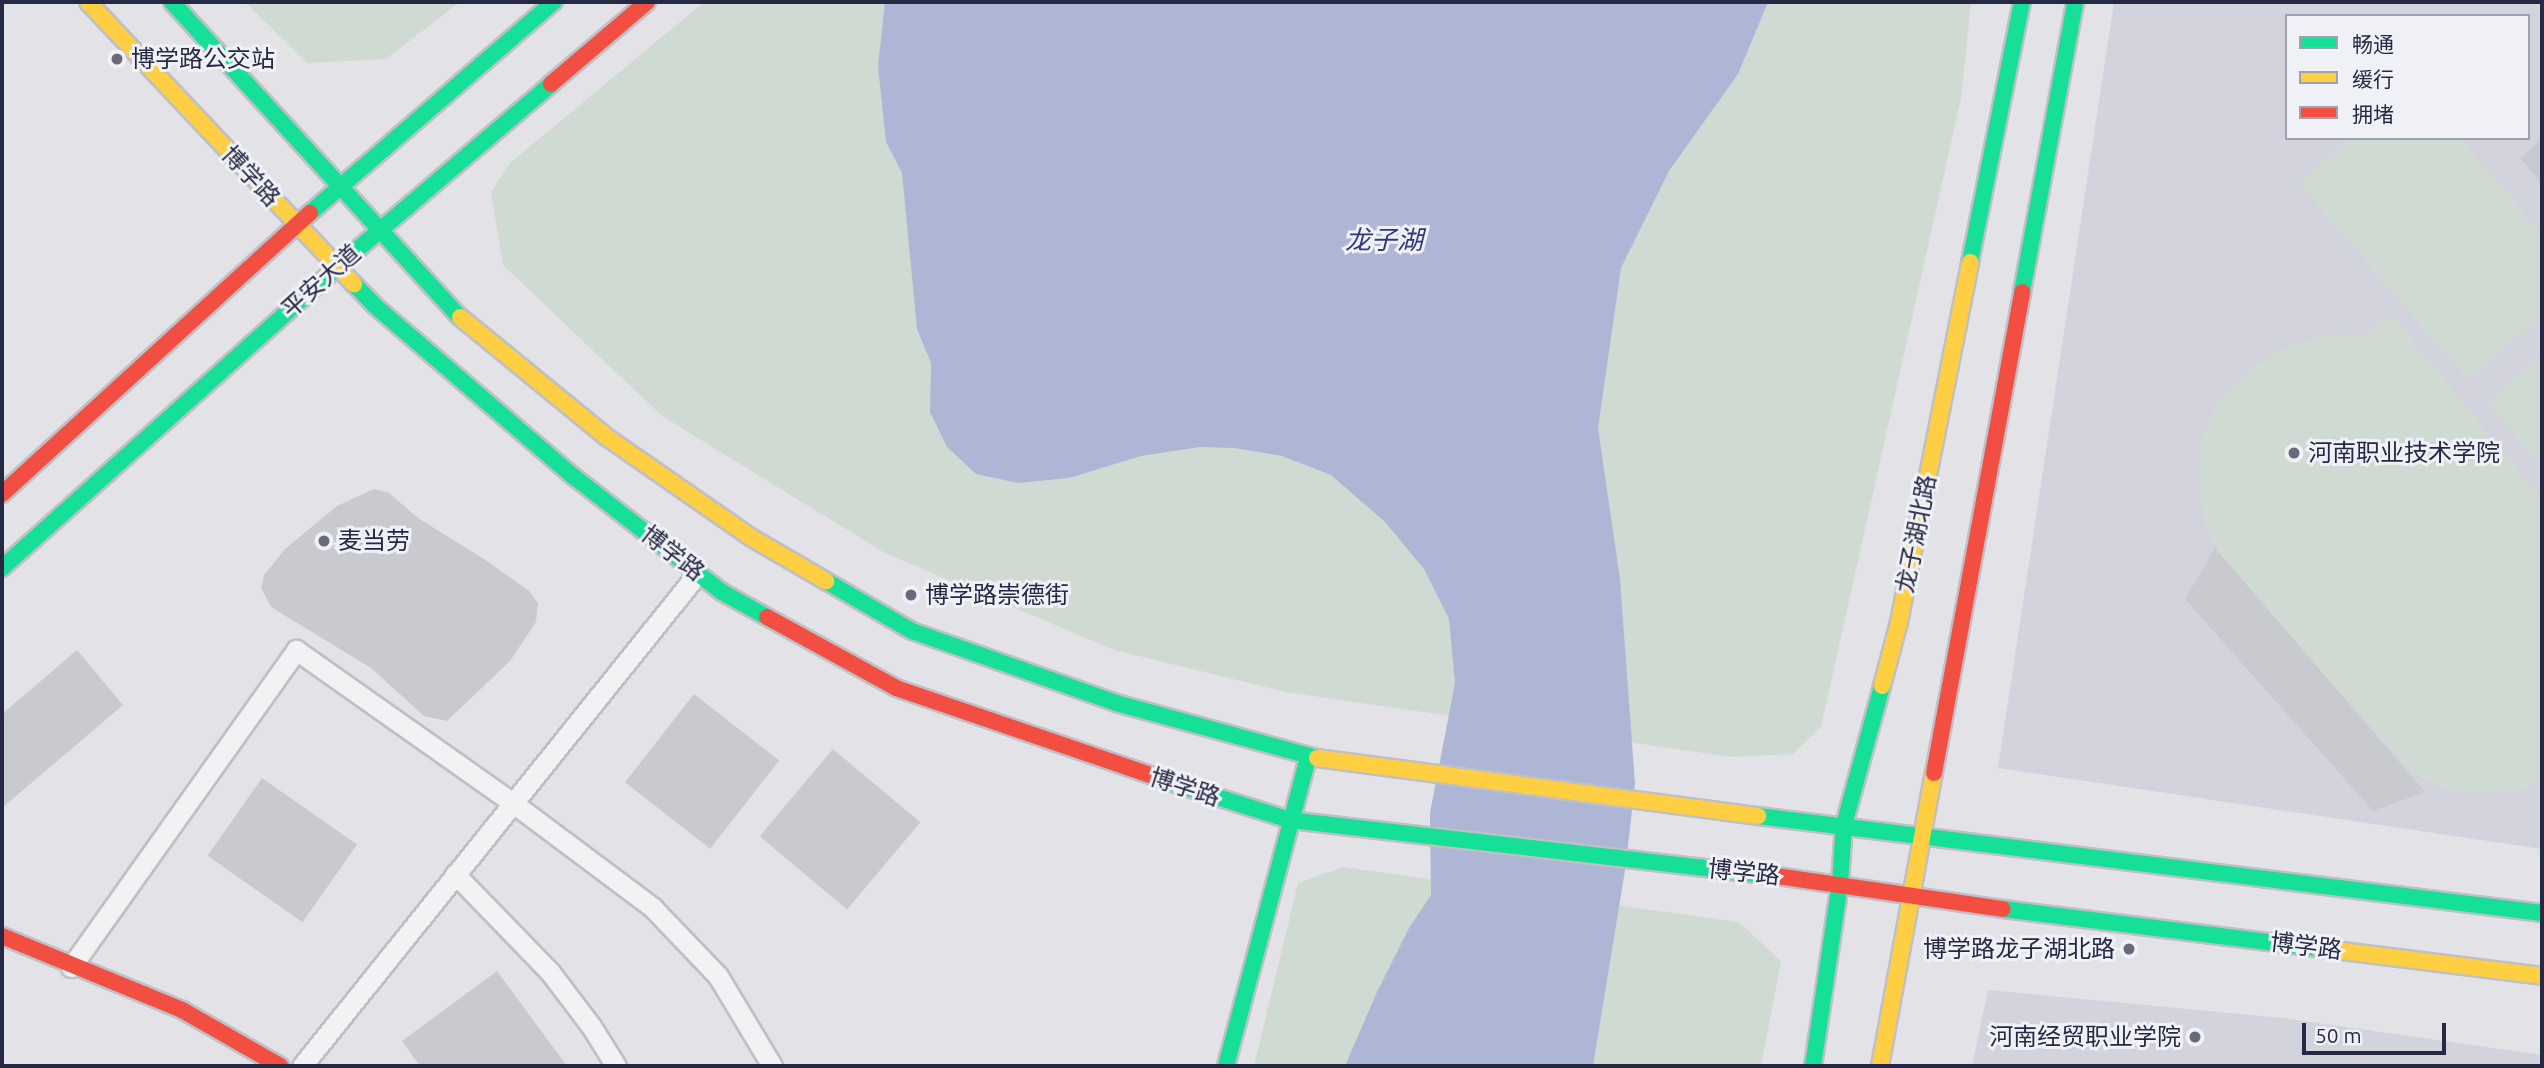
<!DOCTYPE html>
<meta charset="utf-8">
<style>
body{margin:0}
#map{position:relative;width:2544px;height:1068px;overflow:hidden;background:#e2e2e7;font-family:Ubuntu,"Noto Sans SC",sans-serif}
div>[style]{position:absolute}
.built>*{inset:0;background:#d2d3dd}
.green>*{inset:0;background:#cfdbd2}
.water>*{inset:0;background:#aeb6d6}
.building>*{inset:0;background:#c9cad0;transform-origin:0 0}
.roads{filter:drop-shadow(2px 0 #bfbfc5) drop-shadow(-2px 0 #bfbfc5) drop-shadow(0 2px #bfbfc5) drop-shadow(0 -2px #bfbfc5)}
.street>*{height:19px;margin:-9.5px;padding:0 9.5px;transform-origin:9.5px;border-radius:9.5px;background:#f2f2f4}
.fast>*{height:16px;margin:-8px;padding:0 8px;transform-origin:8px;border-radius:8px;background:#16e098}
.slow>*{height:16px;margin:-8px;padding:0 8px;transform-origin:8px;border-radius:8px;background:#ffcf43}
.jam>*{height:16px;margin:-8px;padding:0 8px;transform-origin:8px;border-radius:8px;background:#f24e42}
.dots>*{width:19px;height:19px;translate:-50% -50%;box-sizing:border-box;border:4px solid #eff1f7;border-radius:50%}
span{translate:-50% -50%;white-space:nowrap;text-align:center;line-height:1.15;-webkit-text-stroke:6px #eff1f7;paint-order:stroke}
.poi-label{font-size:24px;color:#262943}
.left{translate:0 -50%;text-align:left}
.right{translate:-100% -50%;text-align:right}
.street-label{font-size:24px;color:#262943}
.water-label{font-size:26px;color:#2c3b7c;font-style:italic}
.frame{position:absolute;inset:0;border:4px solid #262943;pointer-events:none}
.legend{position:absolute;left:2285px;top:14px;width:245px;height:126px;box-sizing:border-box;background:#eff1f7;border:2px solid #9fa1af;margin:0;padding:9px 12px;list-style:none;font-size:21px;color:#262943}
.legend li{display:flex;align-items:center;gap:14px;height:35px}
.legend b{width:35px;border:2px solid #9fa1af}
.scale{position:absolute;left:2302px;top:1023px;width:144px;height:32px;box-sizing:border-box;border:4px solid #262943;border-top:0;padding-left:9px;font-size:21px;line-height:24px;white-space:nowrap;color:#262943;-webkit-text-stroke:5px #eff1f7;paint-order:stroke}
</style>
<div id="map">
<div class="built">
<div style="clip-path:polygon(evenodd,2114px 2px,2542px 2px,2542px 849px,1998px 768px,2114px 2px,2287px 16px,2528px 16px,2528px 138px,2287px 138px,2287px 16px)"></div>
<div style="clip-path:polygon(1988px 990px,2283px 1018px,2542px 1055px,2542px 1066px,1972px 1066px)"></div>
</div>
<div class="green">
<div style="clip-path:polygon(245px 2px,460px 2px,386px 59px,307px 63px)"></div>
<div style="clip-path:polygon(704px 2px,1971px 2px,1961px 98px,1821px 727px,1793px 754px,1731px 757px,1286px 692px,1114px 650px,885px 553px,662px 416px,503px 265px,491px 192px,510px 163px)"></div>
<div style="clip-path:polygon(2351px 138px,2460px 138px,2542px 234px,2542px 316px,2467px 380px,2299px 183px)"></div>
<div style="clip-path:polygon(2391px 314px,2542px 500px,2542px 779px,2522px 789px,2487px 794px,2443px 789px,2411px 771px,2221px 561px,2205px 524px,2198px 474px,2201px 441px,2218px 401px,2251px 369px,2292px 344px,2336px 334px,2368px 335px)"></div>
<div style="clip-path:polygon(2542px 355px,2542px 467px,2487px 402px)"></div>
<div style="clip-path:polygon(1343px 867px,1739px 922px,1781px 961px,1761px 1066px,1254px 1066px,1298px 883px)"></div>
</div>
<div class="water">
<div style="clip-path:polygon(885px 2px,1768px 2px,1738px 74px,1669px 171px,1621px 268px,1598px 428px,1620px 579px,1635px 784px,1626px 864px,1593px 1066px,1345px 1066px,1377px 992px,1409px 928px,1431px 895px,1430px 813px,1455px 683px,1449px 619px,1424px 569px,1385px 522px,1331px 475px,1282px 456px,1234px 448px,1200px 447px,1141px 456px,1069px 478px,1018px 483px,976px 474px,947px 447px,930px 412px,931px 363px,917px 329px,902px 173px,886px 142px,878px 66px)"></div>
</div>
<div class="building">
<div style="clip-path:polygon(2542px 139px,2542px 184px,2520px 158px)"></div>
<div style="clip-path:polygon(374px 489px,389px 493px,418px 518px,487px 561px,529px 591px,538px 603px,536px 622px,510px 661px,447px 721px,424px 716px,371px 668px,271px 607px,261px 588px,264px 575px,285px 549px,337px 506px)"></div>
<div style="clip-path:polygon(2215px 548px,2425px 792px,2373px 811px,2185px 599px)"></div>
<div style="clip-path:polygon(77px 650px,123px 705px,2px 808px,2px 714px)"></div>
<div style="left:694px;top:694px;width:108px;height:112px;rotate:38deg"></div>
<div style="left:833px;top:749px;width:114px;height:114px;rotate:40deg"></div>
<div style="left:262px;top:778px;width:116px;height:95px;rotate:35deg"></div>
<div style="clip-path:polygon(497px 971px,567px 1066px,420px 1066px,402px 1041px)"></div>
</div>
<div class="roads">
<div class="street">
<div style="left:455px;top:874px;width:136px;rotate:45.9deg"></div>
<div style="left:550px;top:972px;width:68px;rotate:52.8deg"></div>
<div style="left:591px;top:1026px;width:47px;rotate:58deg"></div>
<div style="left:71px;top:967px;width:389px;rotate:-54.6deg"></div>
<div style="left:296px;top:650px;width:266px;rotate:35.2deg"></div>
<div style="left:513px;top:803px;width:174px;rotate:36.8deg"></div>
<div style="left:652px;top:907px;width:95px;rotate:46.3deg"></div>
<div style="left:718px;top:976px;width:105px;rotate:59deg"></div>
<div style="left:302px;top:1066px;width:632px;rotate:-51.23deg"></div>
</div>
<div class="fast">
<div style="left:172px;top:2px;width:427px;rotate:47.6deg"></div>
<div style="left:310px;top:213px;width:323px;rotate:-40.9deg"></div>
<div style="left:1970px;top:262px;width:265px;rotate:-78.7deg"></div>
<div style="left:354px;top:284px;width:29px;rotate:46deg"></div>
<div style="left:374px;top:305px;width:262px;rotate:40.7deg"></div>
<div style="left:573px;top:476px;width:189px;rotate:37.9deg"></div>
<div style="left:722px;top:592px;width:51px;rotate:29.1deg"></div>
<div style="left:2022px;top:292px;width:295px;rotate:-79.6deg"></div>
<div style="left:2px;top:568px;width:450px;rotate:-41.9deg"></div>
<div style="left:337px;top:267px;width:282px;rotate:-40.5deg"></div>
<div style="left:826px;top:581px;width:99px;rotate:30.2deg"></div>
<div style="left:912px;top:631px;width:216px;rotate:19.4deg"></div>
<div style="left:1116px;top:703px;width:208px;rotate:15.3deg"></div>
<div style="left:1170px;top:782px;width:126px;rotate:17.6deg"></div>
<div style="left:1290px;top:820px;width:490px;rotate:6.6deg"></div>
<div style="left:1758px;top:816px;width:790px;rotate:7.05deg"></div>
<div style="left:2003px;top:909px;width:317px;rotate:7.1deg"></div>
<div style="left:1226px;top:1066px;width:320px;rotate:-75.1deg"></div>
<div style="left:1813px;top:1066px;width:185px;rotate:-81.6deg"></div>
<div style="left:1840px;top:883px;width:58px;rotate:-86.1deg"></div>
<div style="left:1844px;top:825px;width:144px;rotate:-74.7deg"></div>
</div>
<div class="slow">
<div style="left:88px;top:2px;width:388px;rotate:46.7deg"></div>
<div style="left:460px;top:317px;width:191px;rotate:39.3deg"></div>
<div style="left:608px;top:438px;width:175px;rotate:34.8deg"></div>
<div style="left:752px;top:538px;width:86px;rotate:30.2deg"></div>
<div style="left:1882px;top:686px;width:66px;rotate:-75.1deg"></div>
<div style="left:1899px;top:622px;width:367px;rotate:-78.8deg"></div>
<div style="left:1317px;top:758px;width:445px;rotate:7.5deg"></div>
<div style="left:2318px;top:948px;width:226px;rotate:7.1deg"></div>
<div style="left:1880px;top:1066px;width:298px;rotate:-79.6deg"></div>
</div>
<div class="jam">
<div style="left:551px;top:84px;width:126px;rotate:-40.5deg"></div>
<div style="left:2px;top:494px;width:417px;rotate:-42.4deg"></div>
<div style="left:767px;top:617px;width:147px;rotate:28.8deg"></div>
<div style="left:896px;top:688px;width:290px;rotate:18.9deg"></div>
<div style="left:1934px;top:773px;width:489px;rotate:-79.6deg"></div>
<div style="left:1777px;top:876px;width:228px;rotate:8.3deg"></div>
<div style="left:2px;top:936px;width:195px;rotate:22.3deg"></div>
<div style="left:182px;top:1010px;width:113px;rotate:29.7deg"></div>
</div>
</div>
<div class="dots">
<div style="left:117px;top:59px;background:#686a7c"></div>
<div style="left:2294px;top:453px;background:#686a7c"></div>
<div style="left:324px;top:541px;background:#686a7c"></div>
<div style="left:911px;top:595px;background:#686a7c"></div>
<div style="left:2129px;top:949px;background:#686a7c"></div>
<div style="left:2195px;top:1037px;background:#686a7c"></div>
</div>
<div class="poi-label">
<span class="left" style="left:131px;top:59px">博学路公交站</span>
<span class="left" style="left:2308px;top:453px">河南职业技术学院</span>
<span class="left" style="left:338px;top:541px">麦当劳</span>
<span class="left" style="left:925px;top:595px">博学路崇德街</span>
<span class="right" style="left:2115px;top:949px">博学路龙子湖北路</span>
<span class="right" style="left:2181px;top:1037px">河南经贸职业学院</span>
</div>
<div class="street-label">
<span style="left:251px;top:176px;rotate:47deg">博学路</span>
<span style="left:321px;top:281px;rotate:-42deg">平安大道</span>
<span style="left:1916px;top:534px;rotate:-79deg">龙子湖北路</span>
<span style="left:673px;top:553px;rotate:38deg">博学路</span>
<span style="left:1185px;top:787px;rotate:18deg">博学路</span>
<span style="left:1744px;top:872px;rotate:6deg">博学路</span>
<span style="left:2306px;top:946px;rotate:7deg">博学路</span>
</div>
<div class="water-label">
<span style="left:1384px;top:240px">龙子湖</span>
</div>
<div class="frame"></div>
<ul class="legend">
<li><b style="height:9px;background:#16e098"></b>畅通</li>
<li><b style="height:9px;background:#ffcf43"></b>缓行</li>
<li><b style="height:9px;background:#f24e42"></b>拥堵</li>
</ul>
<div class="scale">50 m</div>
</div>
